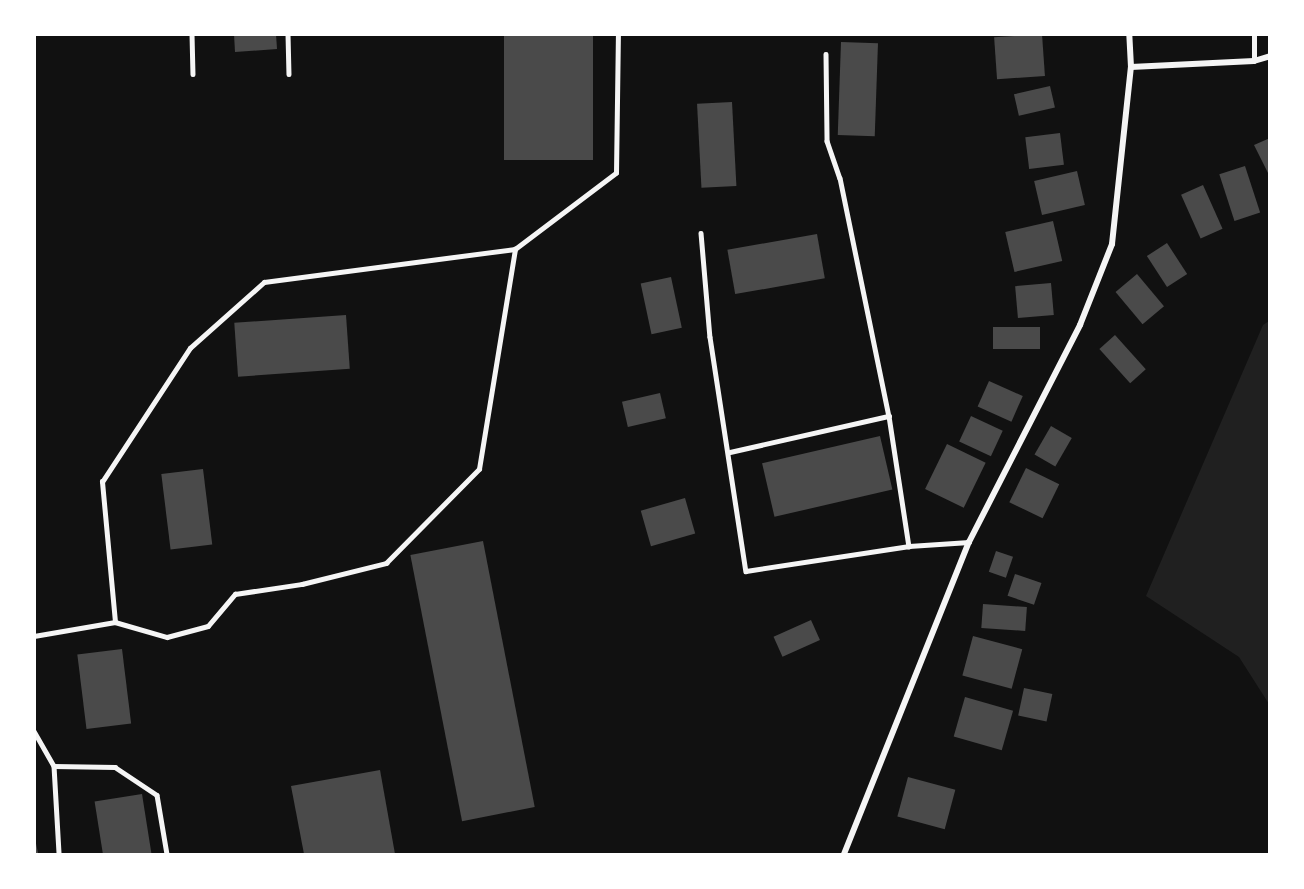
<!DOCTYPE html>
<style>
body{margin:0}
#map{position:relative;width:1304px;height:889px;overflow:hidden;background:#111;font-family:"Roboto Condensed",sans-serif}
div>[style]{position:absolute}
.green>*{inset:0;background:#202020}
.building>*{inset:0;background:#4a4a4a;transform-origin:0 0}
.service>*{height:4.5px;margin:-2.25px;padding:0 2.25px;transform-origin:2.25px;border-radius:2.25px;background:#f5f5f5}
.minor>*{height:6px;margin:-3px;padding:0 3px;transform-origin:3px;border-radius:3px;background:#f5f5f5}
span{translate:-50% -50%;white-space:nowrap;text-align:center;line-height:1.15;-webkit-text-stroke:6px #fff;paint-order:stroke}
.frame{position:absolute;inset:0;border:36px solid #fff;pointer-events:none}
</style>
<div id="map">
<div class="green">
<div style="clip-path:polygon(1269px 321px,1269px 704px,1239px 657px,1146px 596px,1263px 325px)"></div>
</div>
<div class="building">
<div style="clip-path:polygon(234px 34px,276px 34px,277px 49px,235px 52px)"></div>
<div style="left:504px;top:34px;width:89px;height:126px"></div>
<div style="left:1042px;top:34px;width:42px;height:48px;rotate:86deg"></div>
<div style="left:841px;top:42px;width:37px;height:93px;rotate:2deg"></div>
<div style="left:1050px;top:86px;width:22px;height:37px;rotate:77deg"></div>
<div style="left:732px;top:102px;width:84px;height:35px;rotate:87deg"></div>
<div style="left:1060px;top:133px;width:32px;height:35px;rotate:83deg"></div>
<div style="clip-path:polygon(1270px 138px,1270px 177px,1254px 145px)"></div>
<div style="left:1245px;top:166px;width:49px;height:27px;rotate:72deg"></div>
<div style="left:1077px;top:171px;width:35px;height:44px;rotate:77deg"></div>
<div style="left:1203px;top:185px;width:48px;height:24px;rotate:66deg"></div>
<div style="left:1053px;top:221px;width:41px;height:49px;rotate:77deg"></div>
<div style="left:817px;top:234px;width:45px;height:91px;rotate:80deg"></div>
<div style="left:1167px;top:243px;width:37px;height:24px;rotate:57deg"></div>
<div style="left:1137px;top:274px;width:42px;height:28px;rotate:50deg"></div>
<div style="left:671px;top:277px;width:52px;height:31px;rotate:78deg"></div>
<div style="left:1051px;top:283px;width:32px;height:36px;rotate:85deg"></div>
<div style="left:346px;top:315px;width:54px;height:112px;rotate:86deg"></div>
<div style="left:993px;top:327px;width:47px;height:22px"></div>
<div style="left:1115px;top:335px;width:46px;height:21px;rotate:48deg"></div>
<div style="left:989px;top:381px;width:37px;height:28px;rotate:24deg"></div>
<div style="left:660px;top:393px;width:26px;height:39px;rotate:77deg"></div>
<div style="left:971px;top:416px;width:35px;height:28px;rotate:25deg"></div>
<div style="left:1051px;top:426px;width:24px;height:33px;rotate:30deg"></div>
<div style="left:880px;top:436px;width:55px;height:121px;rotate:77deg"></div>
<div style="left:947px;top:444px;width:43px;height:50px;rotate:26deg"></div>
<div style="left:1026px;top:468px;width:37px;height:38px;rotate:26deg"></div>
<div style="left:203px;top:469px;width:76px;height:42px;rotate:83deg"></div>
<div style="left:685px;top:498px;width:37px;height:46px;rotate:74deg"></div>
<div style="left:483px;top:541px;width:271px;height:74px;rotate:79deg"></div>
<div style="left:996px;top:551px;width:18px;height:22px;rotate:19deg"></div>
<div style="left:1015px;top:574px;width:28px;height:23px;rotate:19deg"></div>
<div style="left:983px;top:604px;width:44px;height:24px;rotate:4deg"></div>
<div style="left:811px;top:620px;width:22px;height:41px;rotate:66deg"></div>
<div style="left:973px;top:636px;width:51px;height:41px;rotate:15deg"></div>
<div style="left:122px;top:649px;width:75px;height:45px;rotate:83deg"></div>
<div style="left:1024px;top:688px;width:29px;height:28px;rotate:12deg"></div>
<div style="left:965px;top:697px;width:50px;height:41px;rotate:16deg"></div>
<div style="clip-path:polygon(380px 770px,395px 854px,304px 854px,291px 786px)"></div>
<div style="left:908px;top:777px;width:49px;height:41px;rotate:15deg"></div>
<div style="left:142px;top:794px;width:61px;height:48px;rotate:81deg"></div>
<div style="clip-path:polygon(34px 834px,38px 853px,34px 854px)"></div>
</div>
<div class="service">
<div style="left:192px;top:34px;width:40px;rotate:88.6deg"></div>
<div style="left:288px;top:34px;width:40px;rotate:88.6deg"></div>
<div style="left:826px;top:54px;width:87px;rotate:89.3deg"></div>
<div style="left:827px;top:141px;width:39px;rotate:71deg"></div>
<div style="left:840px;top:178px;width:243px;rotate:78.4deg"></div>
<div style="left:889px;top:416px;width:132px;rotate:81.3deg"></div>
<div style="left:1254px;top:61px;width:27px;rotate:-90deg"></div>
<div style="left:701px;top:233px;width:104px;rotate:85.1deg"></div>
<div style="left:710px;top:337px;width:237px;rotate:81.3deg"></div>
<div style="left:746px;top:571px;width:165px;rotate:-8.7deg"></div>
<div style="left:909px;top:546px;width:60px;rotate:-3.8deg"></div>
<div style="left:730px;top:452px;width:163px;rotate:-12.8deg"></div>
<div style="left:115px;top:622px;width:141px;rotate:-95.3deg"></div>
<div style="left:102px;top:482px;width:160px;rotate:-56.7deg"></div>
<div style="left:190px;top:348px;width:99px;rotate:-41.7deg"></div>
<div style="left:264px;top:282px;width:253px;rotate:-7.5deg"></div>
<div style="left:34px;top:636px;width:82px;rotate:-9.8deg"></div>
<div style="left:115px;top:622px;width:54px;rotate:16.1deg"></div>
<div style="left:167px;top:637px;width:42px;rotate:-15deg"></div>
<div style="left:208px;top:626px;width:42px;rotate:-49.8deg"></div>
<div style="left:235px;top:594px;width:68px;rotate:-8.5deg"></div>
<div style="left:302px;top:584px;width:87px;rotate:-14deg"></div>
<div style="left:386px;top:563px;width:132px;rotate:-45.3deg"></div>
<div style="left:479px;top:469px;width:223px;rotate:-80.7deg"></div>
<div style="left:515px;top:249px;width:126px;rotate:-37deg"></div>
<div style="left:616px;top:173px;width:139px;rotate:-89.2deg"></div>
<div style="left:34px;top:731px;width:40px;rotate:60.3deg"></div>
<div style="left:54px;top:766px;width:88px;rotate:86.7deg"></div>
<div style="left:54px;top:766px;width:61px;rotate:0.9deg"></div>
<div style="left:115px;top:767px;width:50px;rotate:33.7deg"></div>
<div style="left:157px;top:795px;width:60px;rotate:80.4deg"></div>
</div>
<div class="minor">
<div style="left:1131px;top:67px;width:123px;rotate:-2.8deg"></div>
<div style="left:1254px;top:61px;width:17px;rotate:-17deg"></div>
<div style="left:844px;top:854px;width:336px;rotate:-68.2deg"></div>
<div style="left:969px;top:542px;width:244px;rotate:-62.9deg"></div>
<div style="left:1080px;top:325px;width:87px;rotate:-68.4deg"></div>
<div style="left:1112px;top:244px;width:178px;rotate:-83.9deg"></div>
<div style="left:1131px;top:67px;width:33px;rotate:-93deg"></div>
</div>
<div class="frame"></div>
</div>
